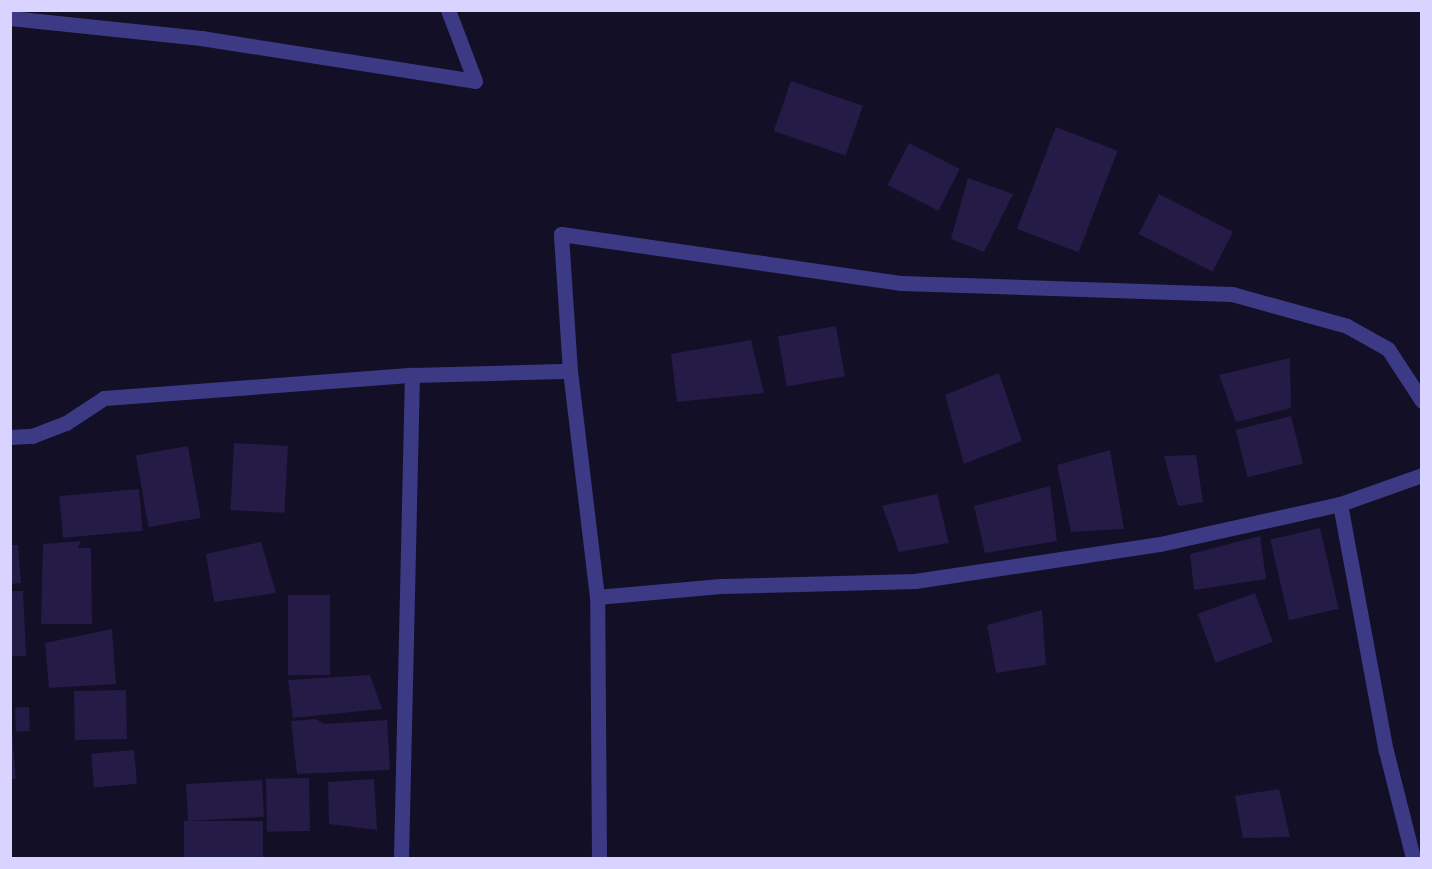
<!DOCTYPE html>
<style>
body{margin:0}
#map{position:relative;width:1432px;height:869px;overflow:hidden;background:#130f26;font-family:Barlow,sans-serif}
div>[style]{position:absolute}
.building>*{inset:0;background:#241b47;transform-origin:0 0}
.minor>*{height:15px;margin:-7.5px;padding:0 7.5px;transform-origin:7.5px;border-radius:7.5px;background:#3d3a85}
span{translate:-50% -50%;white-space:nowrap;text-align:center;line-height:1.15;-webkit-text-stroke:6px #130f26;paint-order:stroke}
.frame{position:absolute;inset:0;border:12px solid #d9d4ff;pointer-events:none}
</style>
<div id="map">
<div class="building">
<div style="left:791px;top:81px;width:76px;height:53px;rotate:19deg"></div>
<div style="left:1056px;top:127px;width:66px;height:109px;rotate:21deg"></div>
<div style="left:909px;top:143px;width:57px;height:47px;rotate:27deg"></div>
<div style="clip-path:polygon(968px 178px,1013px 194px,984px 252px,951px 239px)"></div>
<div style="left:1159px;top:194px;width:83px;height:45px;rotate:27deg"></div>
<div style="left:836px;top:326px;width:51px;height:59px;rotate:80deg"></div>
<div style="clip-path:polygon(751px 340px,764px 393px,677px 402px,671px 354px)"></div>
<div style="clip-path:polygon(1290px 358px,1291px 408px,1236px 422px,1219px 375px)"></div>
<div style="clip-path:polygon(999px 373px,1022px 441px,964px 464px,945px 395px)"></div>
<div style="left:1291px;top:416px;width:49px;height:57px;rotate:76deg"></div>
<div style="left:234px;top:443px;width:54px;height:67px;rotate:3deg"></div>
<div style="left:188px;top:446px;width:73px;height:53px;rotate:80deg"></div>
<div style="clip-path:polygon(1110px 450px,1124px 529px,1071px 532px,1057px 465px)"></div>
<div style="clip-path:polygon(1196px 455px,1203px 502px,1178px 506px,1164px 456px)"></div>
<div style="clip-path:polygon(1050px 486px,1057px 541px,985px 553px,974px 506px)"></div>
<div style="left:139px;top:489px;width:42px;height:80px;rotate:85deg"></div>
<div style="clip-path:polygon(937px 494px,949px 543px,899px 552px,882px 506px)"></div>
<div style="left:1320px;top:528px;width:83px;height:51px;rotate:77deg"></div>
<div style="clip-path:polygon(1260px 536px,1266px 579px,1194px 590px,1190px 554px)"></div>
<div style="clip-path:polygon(81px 541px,78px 548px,91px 548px,92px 624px,41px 624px,43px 544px)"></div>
<div style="clip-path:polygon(261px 542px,276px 593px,214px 602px,206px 554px)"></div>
<div style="clip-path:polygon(10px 545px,18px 545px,21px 583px,10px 584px)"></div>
<div style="clip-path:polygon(10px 591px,23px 591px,26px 656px,10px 656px)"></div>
<div style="left:1255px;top:593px;width:52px;height:61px;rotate:70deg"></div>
<div style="left:288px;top:595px;width:42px;height:80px"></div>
<div style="clip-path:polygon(1042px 610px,1046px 665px,996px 673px,987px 625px)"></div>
<div style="clip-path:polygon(112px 629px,116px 684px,49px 688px,45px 643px)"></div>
<div style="clip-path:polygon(370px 675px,382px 709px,293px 718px,288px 680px)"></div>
<div style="left:126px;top:690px;width:49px;height:52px;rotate:89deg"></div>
<div style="left:29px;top:707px;width:24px;height:14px;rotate:88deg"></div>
<div style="clip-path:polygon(10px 709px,16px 779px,10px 779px)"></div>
<div style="clip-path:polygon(316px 719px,324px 724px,387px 720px,390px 770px,297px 774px,291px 721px)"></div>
<div style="left:134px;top:750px;width:34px;height:43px;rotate:85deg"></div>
<div style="left:309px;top:778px;width:53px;height:43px;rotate:89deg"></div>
<div style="clip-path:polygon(374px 779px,377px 830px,329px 824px,328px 782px)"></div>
<div style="left:262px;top:780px;width:37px;height:76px;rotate:87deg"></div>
<div style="clip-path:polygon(1279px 789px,1290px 837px,1243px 838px,1235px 796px)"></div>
<div style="left:184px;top:821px;width:79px;height:37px"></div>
</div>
<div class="minor">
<div style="left:10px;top:18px;width:192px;rotate:6deg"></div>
<div style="left:201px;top:38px;width:277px;rotate:8.9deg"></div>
<div style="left:475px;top:81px;width:76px;rotate:-110.8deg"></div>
<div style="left:10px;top:437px;width:22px;rotate:-3deg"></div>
<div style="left:32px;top:436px;width:36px;rotate:-21deg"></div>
<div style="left:66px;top:423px;width:45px;rotate:-33.3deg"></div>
<div style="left:104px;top:398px;width:309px;rotate:-4.3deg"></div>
<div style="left:412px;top:375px;width:158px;rotate:-1.5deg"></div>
<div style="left:1340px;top:504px;width:251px;rotate:79.5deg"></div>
<div style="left:1386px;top:751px;width:110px;rotate:75.8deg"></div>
<div style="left:597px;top:597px;width:124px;rotate:-5.1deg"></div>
<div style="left:721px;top:586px;width:194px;rotate:-1.5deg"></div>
<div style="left:915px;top:581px;width:248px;rotate:-8.6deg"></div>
<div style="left:1160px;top:544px;width:184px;rotate:-12.5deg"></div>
<div style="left:1340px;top:504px;width:87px;rotate:-19.5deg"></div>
<div style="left:401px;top:858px;width:483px;rotate:-88.7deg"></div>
<div style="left:599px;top:858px;width:261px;rotate:-90.4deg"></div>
<div style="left:597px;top:597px;width:228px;rotate:-96.8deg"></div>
<div style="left:570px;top:371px;width:137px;rotate:-93.8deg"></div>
<div style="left:561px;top:234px;width:344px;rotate:8.2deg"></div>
<div style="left:901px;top:283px;width:331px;rotate:1.9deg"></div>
<div style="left:1232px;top:294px;width:119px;rotate:15.5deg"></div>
<div style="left:1347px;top:326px;width:47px;rotate:29.3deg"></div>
<div style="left:1388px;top:349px;width:62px;rotate:56.8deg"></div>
</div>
<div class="frame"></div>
</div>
